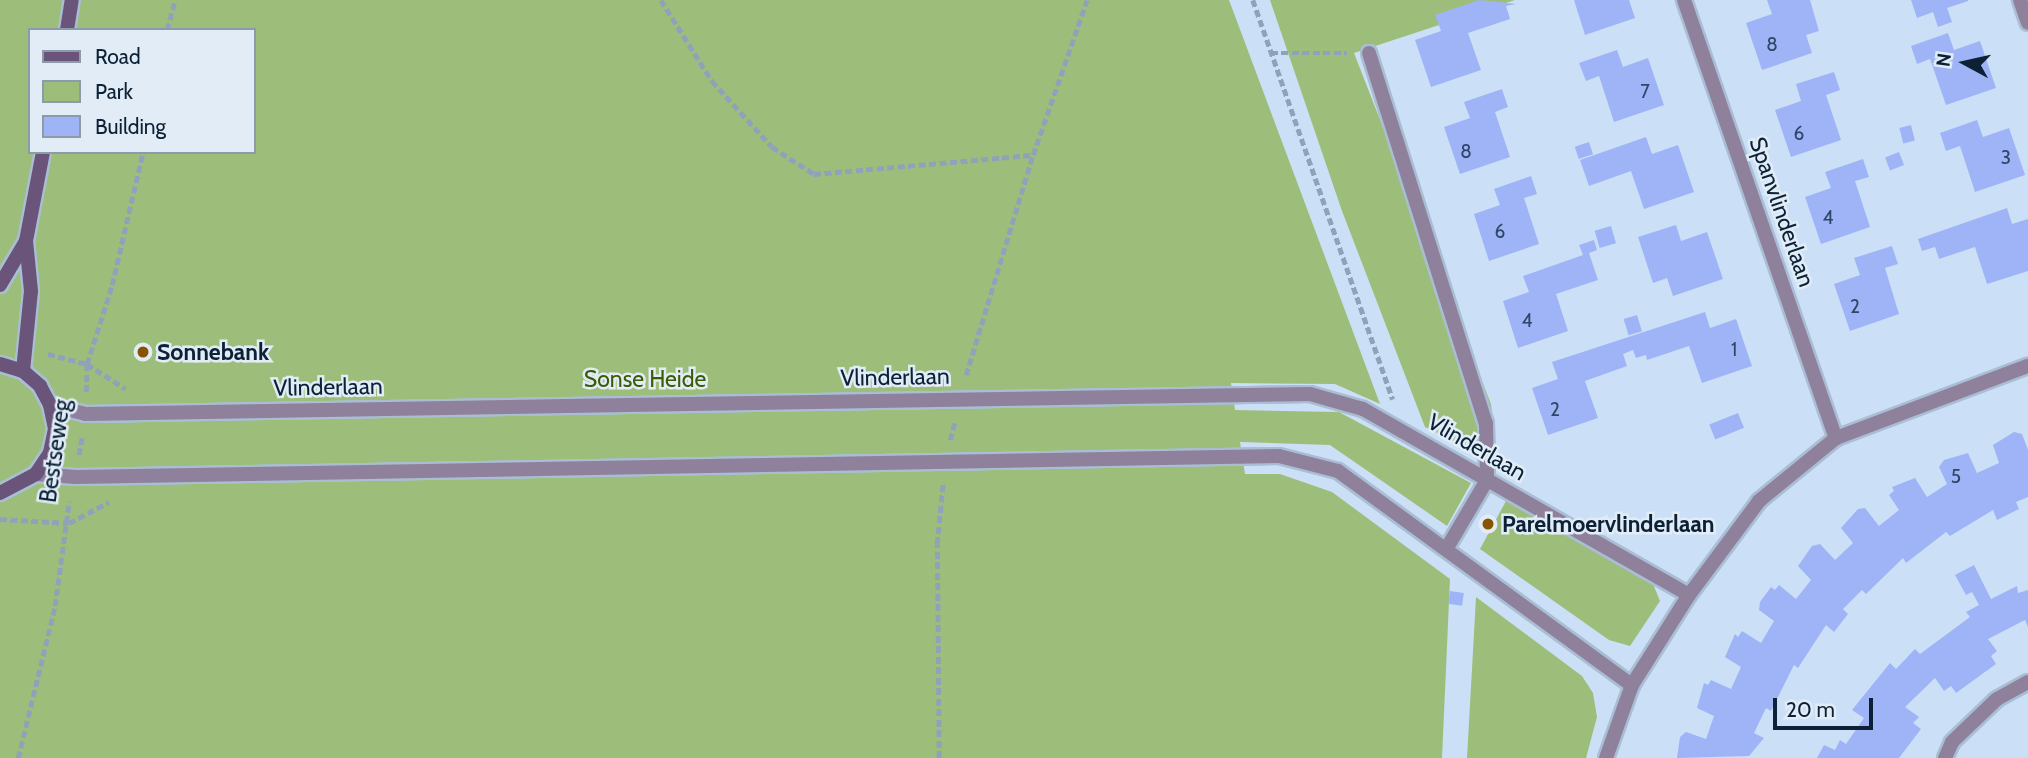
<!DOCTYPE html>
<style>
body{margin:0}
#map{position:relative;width:2028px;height:758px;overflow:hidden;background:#cbe0f7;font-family:Cabin,sans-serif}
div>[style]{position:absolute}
.green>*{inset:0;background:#9dbe7a}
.building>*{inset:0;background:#9eb4f6;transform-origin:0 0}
.path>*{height:4.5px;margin-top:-2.25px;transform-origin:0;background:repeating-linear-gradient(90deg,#8ea3b9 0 7px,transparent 0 10.5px)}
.roads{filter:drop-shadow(2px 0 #a9bed4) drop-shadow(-2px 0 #a9bed4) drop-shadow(0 2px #a9bed4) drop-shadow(0 -2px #a9bed4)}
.street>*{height:14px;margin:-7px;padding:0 7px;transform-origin:7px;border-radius:7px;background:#8f809b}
.secondary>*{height:14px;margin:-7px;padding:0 7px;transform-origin:7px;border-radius:7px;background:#6a547a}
.dots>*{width:19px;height:19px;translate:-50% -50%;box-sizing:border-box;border:4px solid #e1ecf7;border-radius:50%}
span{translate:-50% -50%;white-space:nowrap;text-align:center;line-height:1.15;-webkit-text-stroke:5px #e1ecf7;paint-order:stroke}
.number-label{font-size:19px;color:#304666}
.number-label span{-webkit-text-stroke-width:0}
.street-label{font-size:23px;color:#0c2136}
.poi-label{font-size:23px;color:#0c2136;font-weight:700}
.left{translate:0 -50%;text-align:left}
.park-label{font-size:23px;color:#3b5c00}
.legend{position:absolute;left:28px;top:28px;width:228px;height:126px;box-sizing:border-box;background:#e1ecf7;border:2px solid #8c9baa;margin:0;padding:9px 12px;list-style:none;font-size:21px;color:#0c2136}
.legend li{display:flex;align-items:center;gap:14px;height:35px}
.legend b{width:35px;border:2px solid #8c9baa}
.north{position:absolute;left:1930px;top:28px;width:70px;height:70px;-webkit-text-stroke:5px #e1ecf7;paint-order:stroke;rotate:278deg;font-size:19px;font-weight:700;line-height:28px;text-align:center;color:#0c2136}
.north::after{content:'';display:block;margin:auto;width:24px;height:32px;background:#0c2136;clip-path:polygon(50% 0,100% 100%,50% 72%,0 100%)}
.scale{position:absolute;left:1773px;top:698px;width:100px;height:32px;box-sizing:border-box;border:4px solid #0c2136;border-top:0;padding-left:9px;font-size:21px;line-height:24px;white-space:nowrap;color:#0c2136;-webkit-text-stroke:5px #e1ecf7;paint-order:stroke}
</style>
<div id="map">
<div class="green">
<div style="clip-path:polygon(evenodd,0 0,1229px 0,1380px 404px,1335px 384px,1231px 383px,1235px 410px,1339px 412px,1471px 483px,1447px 526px,1330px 445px,1240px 442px,1245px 474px,1280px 474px,1332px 492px,1450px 579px,1442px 758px,0 758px,0 0,30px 30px,254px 30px,254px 152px,30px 152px,30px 30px)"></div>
<div style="clip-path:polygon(1270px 0,1515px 0,1354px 53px,1491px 404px,1493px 420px,1488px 436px,1472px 450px,1425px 427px,1342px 211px)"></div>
<div style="clip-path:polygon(1506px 501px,1651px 579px,1660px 601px,1630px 646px,1609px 640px,1480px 549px)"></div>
<div style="clip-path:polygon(1476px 597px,1582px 676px,1593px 693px,1597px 717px,1586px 758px,1467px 758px)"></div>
</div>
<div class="building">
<div style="clip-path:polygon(1479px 0,1516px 4px,1506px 6px,1510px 19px,1468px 33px,1481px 70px,1431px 87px,1415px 40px,1441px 31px,1435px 15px)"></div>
<div style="clip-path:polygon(1574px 0,1629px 0,1635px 18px,1585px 35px)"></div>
<div style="clip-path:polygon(1767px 0,1810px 0,1819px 31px,1806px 35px,1812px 53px,1762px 70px,1746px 23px,1772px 14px)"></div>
<div style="clip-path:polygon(1911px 0,1968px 0,1968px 1px,1947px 8px,1952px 22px,1938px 27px,1933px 12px,1917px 18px)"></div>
<div style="clip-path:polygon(1948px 33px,1954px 50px,1980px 41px,1996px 88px,1946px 105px,1930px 59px,1917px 64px,1911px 46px)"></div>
<div style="clip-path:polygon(1617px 50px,1623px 67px,1648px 58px,1664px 105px,1614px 122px,1599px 76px,1586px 81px,1579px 63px)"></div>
<div style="clip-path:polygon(1834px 72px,1840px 90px,1826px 95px,1841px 140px,1791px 157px,1775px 110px,1801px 101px,1796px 84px)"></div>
<div style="clip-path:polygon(1502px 89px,1508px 107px,1495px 112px,1510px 157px,1460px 174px,1444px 127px,1470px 118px,1464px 102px)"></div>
<div style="clip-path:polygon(1977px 120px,1983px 137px,2009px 128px,2025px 175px,1975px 192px,1960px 146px,1946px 151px,1940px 133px)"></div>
<div style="left:1911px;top:125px;width:16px;height:12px;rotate:76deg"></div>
<div style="clip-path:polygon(1646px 137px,1652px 154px,1678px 145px,1694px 192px,1644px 209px,1631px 171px,1589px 186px,1580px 160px)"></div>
<div style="left:1589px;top:142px;width:13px;height:15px;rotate:72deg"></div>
<div style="left:1899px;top:152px;width:14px;height:15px;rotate:69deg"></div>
<div style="clip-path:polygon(1863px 159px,1869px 177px,1855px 181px,1870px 227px,1821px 244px,1805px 197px,1831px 188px,1825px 172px)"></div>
<div style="clip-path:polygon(1531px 176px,1537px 194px,1524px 198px,1539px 244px,1489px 261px,1474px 214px,1500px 205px,1494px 189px)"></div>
<div style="clip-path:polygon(2007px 208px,2012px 224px,2028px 219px,2028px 271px,1987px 284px,1975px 247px,1939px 259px,1935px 247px,1922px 251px,1918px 239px)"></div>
<div style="clip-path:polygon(1676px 225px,1681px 241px,1707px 232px,1723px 279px,1673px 296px,1667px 278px,1653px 283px,1638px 237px)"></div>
<div style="left:1611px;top:226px;width:18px;height:17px;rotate:74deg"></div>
<div style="clip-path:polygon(1594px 240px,1597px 250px,1589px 253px,1598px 280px,1556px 294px,1568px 331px,1518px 348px,1503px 301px,1529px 292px,1523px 276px,1583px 255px,1579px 245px)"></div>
<div style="clip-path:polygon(1892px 246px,1898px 264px,1885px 268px,1899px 314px,1850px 331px,1834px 284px,1860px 275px,1854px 258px)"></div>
<div style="clip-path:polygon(1705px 312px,1710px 328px,1736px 319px,1752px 366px,1702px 383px,1689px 346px,1647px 360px,1646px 355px,1636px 358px,1633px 350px,1623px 354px,1627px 366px,1585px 381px,1598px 418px,1548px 435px,1532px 388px,1558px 379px,1552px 362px)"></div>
<div style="left:1637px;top:315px;width:17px;height:14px;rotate:73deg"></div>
<div style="left:1738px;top:413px;width:16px;height:31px;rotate:68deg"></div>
<div style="clip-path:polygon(2014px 432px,2022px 434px,2028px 450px,2028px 497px,2016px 502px,2019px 509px,1997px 520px,1993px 510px,1950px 536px,1946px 532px,1906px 563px,1903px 558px,1866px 594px,1862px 590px,1843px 609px,1848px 614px,1834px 632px,1826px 625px,1798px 668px,1794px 665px,1771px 711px,1766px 708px,1754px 733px,1764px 738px,1749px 756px,1677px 758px,1680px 737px,1686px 732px,1706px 739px,1714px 716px,1697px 708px,1704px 683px,1708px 685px,1711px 680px,1731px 689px,1741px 667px,1725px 657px,1735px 634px,1738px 637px,1742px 631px,1761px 643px,1774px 621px,1759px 610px,1760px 602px,1771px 587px,1775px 590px,1779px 585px,1796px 599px,1811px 580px,1798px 566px,1812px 546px,1820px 544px,1835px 560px,1853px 543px,1841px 528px,1858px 509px,1865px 508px,1879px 526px,1899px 510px,1889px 495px,1894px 491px,1892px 487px,1915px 478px,1927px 497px,1947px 484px,1939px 467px,1944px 460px,1968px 453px,1977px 473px,1999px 463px,1993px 445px)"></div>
<div style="clip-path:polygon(1974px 565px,1991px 599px,2017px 586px,2018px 593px,2028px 590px,2028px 627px,2025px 620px,1988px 639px,1997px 651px,1991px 656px,1996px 664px,1956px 693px,1951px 686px,1944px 691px,1935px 678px,1905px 707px,1919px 717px,1913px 723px,1921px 729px,1899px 758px,1817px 758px,1824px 745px,1835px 750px,1840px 740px,1846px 744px,1864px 718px,1852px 710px,1890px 663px,1896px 669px,1915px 649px,1920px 654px,1970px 617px,1966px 612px,1979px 605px,1972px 592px,1966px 595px,1955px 575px)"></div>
<div style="left:1450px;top:591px;width:14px;height:13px;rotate:8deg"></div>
</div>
<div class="path">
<div style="left:661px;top:0;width:96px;rotate:57.8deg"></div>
<div style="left:712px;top:81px;width:89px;rotate:47.7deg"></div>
<div style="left:772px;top:147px;width:50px;rotate:32.7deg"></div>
<div style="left:814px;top:174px;width:220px;rotate:-5deg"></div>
<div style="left:1253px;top:0;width:423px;rotate:70.7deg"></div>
<div style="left:167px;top:30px;width:31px;rotate:-75deg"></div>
<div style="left:1271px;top:53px;width:76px"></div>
<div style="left:48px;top:354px;width:40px;rotate:14.4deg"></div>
<div style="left:87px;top:364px;width:46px;rotate:32.7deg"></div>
<div style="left:966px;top:375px;width:230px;rotate:-73.1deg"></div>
<div style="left:1033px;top:155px;width:164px;rotate:-70.8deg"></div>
<div style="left:86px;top:392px;width:28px;rotate:-88deg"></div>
<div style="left:87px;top:364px;width:83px;rotate:-72.4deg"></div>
<div style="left:112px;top:285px;width:137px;rotate:-76.9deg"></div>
<div style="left:950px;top:440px;width:20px;rotate:-75deg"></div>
<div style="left:79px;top:455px;width:19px;rotate:-81deg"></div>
<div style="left:0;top:519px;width:69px;rotate:3.3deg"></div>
<div style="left:69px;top:523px;width:45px;rotate:-27.7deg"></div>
<div style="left:18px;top:758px;width:156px;rotate:-76.3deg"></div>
<div style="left:55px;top:606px;width:106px;rotate:-82.4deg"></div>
<div style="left:939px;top:758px;width:214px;rotate:-90.5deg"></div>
<div style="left:937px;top:544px;width:61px;rotate:-84.4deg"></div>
</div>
<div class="roads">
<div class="street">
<div style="left:1684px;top:0;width:464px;rotate:70.9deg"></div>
<div style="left:2020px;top:0;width:24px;rotate:71deg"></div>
<div style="left:1369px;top:53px;width:388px;rotate:72.5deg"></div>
<div style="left:1486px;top:423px;width:57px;rotate:89deg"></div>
<div style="left:1487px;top:480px;width:79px;rotate:120.5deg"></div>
<div style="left:50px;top:405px;width:36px;rotate:14deg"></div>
<div style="left:85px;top:414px;width:1225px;rotate:-0.94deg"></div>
<div style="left:1310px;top:394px;width:55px;rotate:15.8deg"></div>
<div style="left:1363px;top:409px;width:375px;rotate:29.7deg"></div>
<div style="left:36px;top:474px;width:40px;rotate:4.3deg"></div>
<div style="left:76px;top:477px;width:1203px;rotate:-1deg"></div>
<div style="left:1279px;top:456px;width:61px;rotate:14.3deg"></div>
<div style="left:1338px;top:471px;width:364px;rotate:36.1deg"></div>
<div style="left:1606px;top:758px;width:77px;rotate:-70.4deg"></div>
<div style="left:1632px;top:685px;width:107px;rotate:-57.7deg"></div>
<div style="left:1689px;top:595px;width:117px;rotate:-53.3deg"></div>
<div style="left:1759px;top:501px;width:99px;rotate:-39.3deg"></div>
<div style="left:1836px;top:438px;width:205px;rotate:-20.6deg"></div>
<div style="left:1945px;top:758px;width:17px;rotate:-66deg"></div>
<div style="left:1952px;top:742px;width:62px;rotate:-43.7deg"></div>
<div style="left:1997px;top:699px;width:35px;rotate:-29deg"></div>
</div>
<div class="secondary">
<div style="left:67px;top:30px;width:30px;rotate:-81deg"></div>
<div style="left:0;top:285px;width:51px;rotate:-59.4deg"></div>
<div style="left:0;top:364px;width:24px;rotate:17deg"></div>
<div style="left:23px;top:371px;width:23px;rotate:41deg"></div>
<div style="left:40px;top:386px;width:21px;rotate:62deg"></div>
<div style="left:50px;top:405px;width:25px;rotate:78deg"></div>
<div style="left:55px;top:429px;width:25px;rotate:102deg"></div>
<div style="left:50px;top:453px;width:25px;rotate:124deg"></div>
<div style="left:36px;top:474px;width:41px;rotate:152.2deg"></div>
<div style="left:23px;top:371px;width:80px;rotate:-84.3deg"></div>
<div style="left:31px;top:291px;width:50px;rotate:-95.7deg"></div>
<div style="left:26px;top:241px;width:91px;rotate:-79.2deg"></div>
</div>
</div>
<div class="dots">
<div style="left:143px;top:352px;background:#875400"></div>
<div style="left:1488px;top:524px;background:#875400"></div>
</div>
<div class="number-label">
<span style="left:1772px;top:45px">8</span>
<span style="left:1645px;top:92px">7</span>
<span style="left:1799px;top:134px">6</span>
<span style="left:1466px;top:152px">8</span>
<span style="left:2006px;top:158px">3</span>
<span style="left:1828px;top:218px">4</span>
<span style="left:1500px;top:232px">6</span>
<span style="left:1855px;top:307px">2</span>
<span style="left:1527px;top:321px">4</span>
<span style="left:1734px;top:350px">1</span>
<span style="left:1555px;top:410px">2</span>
<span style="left:1956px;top:477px">5</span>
</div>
<div class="street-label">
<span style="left:1782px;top:212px;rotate:71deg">Spanvlinderlaan</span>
<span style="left:895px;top:377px;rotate:-1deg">Vlinderlaan</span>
<span style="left:328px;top:387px;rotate:-1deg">Vlinderlaan</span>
<span style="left:1477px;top:447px;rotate:30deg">Vlinderlaan</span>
<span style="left:55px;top:451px;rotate:-82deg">Bestseweg</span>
</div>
<div class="poi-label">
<span class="left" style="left:157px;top:352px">Sonnebank</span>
<span class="left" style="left:1502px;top:524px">Parelmoervlinderlaan</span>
</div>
<div class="park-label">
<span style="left:645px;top:379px">Sonse Heide</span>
</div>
<ul class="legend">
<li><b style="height:9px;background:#6a547a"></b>Road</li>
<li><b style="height:19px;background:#9dbe7a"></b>Park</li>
<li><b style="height:19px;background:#9eb4f6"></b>Building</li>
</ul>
<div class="north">N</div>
<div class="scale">20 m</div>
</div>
